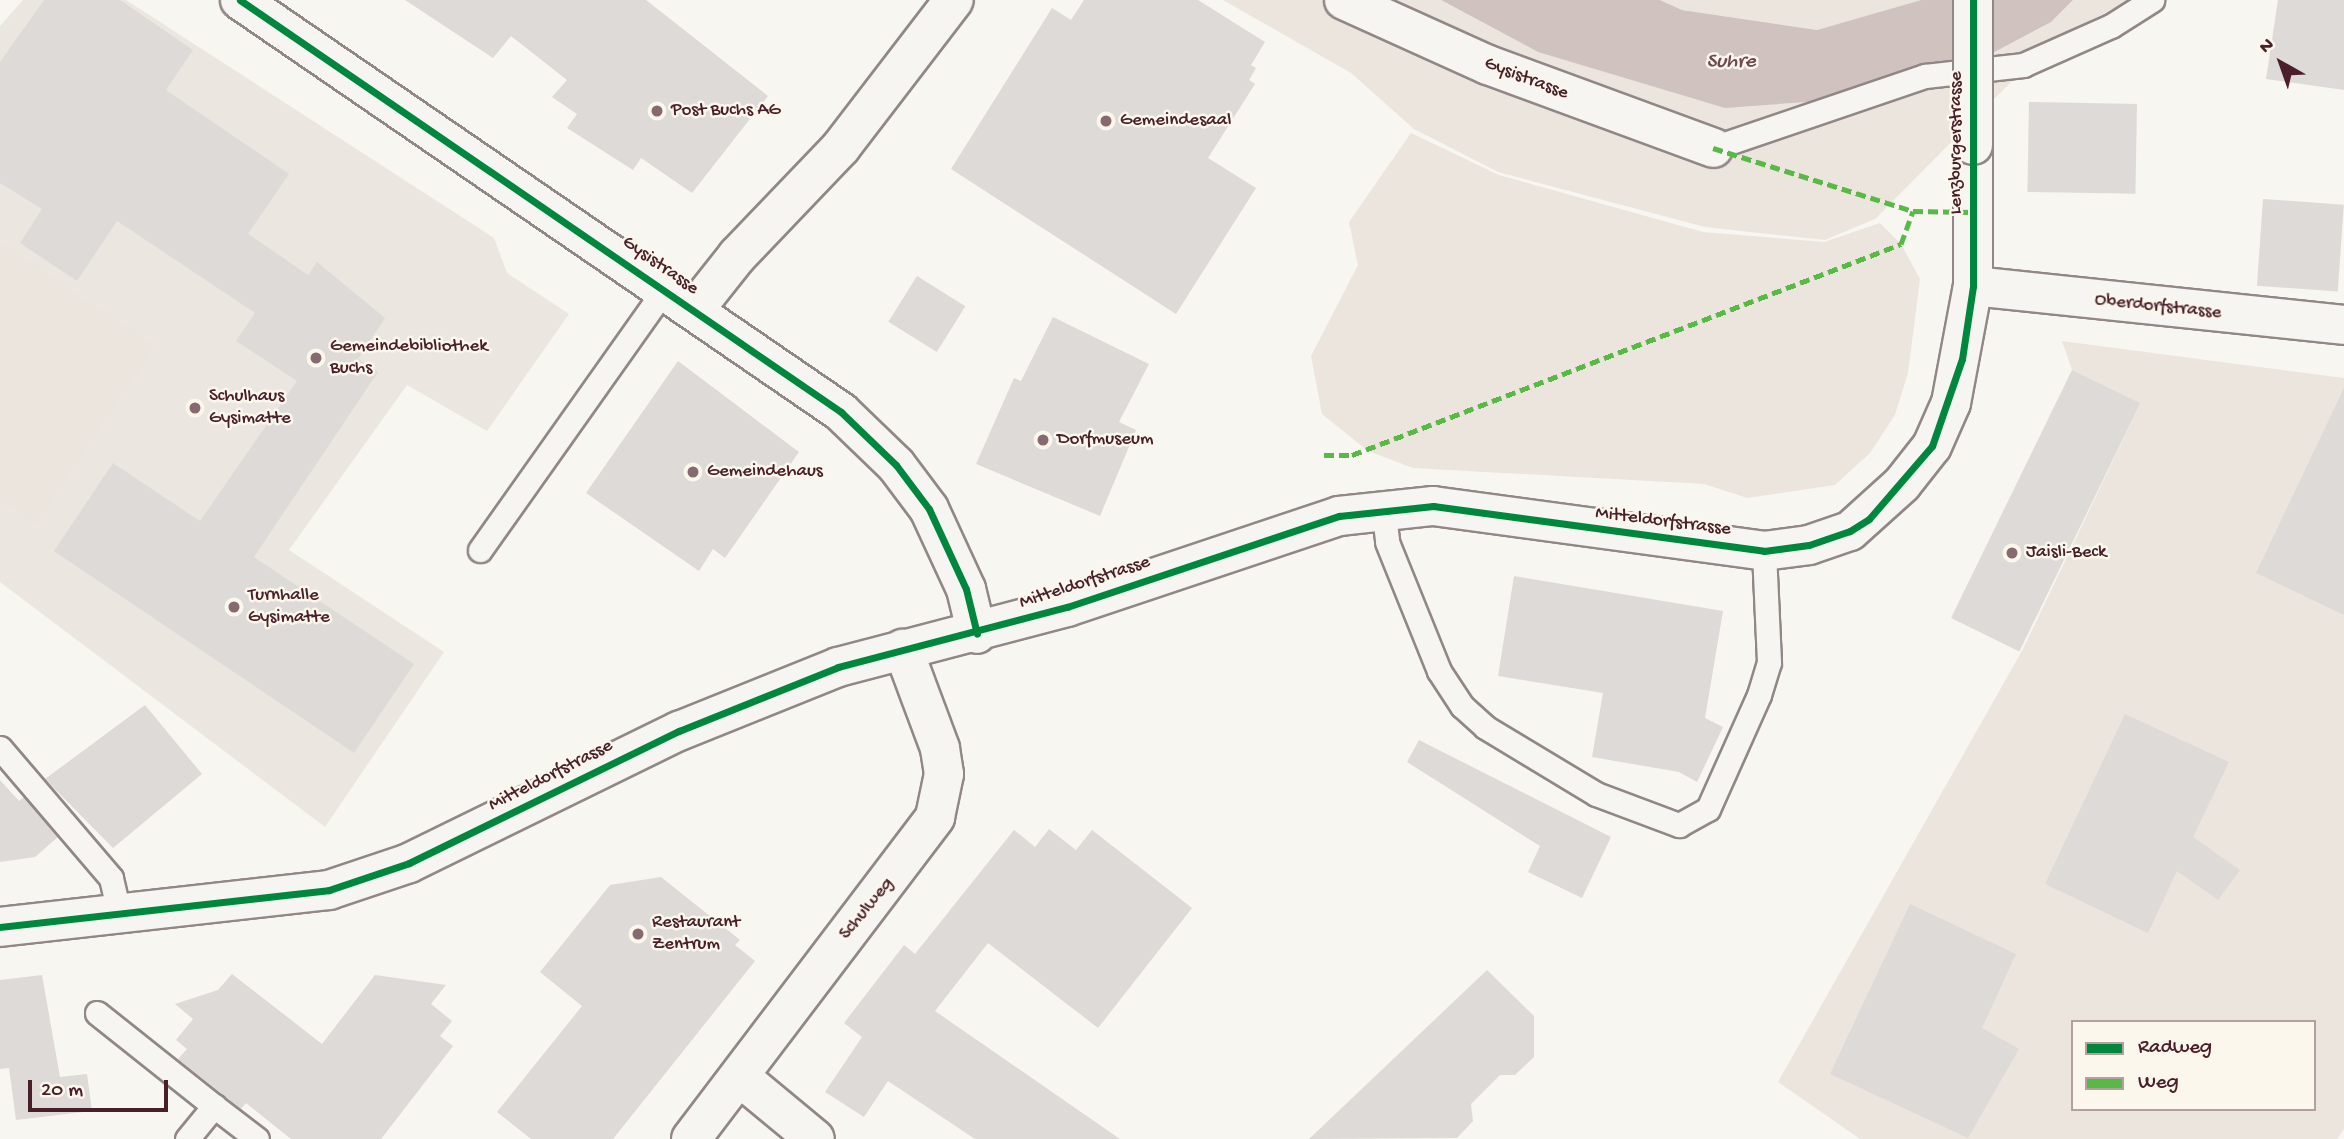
<!DOCTYPE html>
<style>
body{margin:0}
#map{position:relative;width:2344px;height:1139px;overflow:hidden;background:#f8f6f0;font-family:"Gochi Hand",sans-serif}
div>[style]{position:absolute}
.built>*{inset:0;background:#ebe6df}
.green>*{inset:0;background:#ece5de}
.water>*{inset:0;background:#d0c3bf}
.building>*{inset:0;background:#dedad7;transform-origin:0 0}
.roads{filter:drop-shadow(2px 0 #918787) drop-shadow(-2px 0 #918787) drop-shadow(0 2px #918787) drop-shadow(0 -2px #918787)}
.lane>*{height:23px;margin:-11.5px;padding:0 11.5px;transform-origin:11.5px;border-radius:11.5px;background:#f6f5f1}
.street>*{height:38px;margin:-19px;padding:0 19px;transform-origin:19px;border-radius:19px;background:#f6f5f1}
.secondary>*{height:38px;margin:-19px;padding:0 19px;transform-origin:19px;border-radius:19px;background:#f6f5f1}
.bridges{filter:drop-shadow(2px 0 #918787) drop-shadow(-2px 0 #918787) drop-shadow(0 2px #918787) drop-shadow(0 -2px #918787)}
.secondary-bridge>*{height:38px;margin:-19px;padding:0 19px;transform-origin:19px;border-radius:19px;background:#f6f5f1}
.quiet>*{height:5px;margin-top:-2.5px;transform-origin:0;background:repeating-linear-gradient(90deg,#58b947 0 10px,transparent 0 15px)}
.cycleway>*{height:7px;margin:-3.5px;padding:0 3.5px;transform-origin:3.5px;border-radius:3.5px;background:#00873e}
.dots>*{width:19px;height:19px;translate:-50% -50%;box-sizing:border-box;border:4px solid #fbf7ec;border-radius:50%}
span{translate:-50% -50%;white-space:nowrap;text-align:center;line-height:1.15;-webkit-text-stroke:5px #fbf7ec;paint-order:stroke}
.street-label{font-size:19px;color:#4a1f2b}
.poi-label{font-size:19px;color:#4a1f2b}
.left{translate:0 -50%;text-align:left}
.water-label{font-size:21px;color:#6d4a51;font-style:italic}
.legend{position:absolute;left:2071px;top:1020px;width:245px;height:91px;box-sizing:border-box;background:#fbf7ec;border:2px solid #b4a19f;margin:0;padding:9px 12px;list-style:none;font-size:21px;color:#4a1f2b}
.legend li{display:flex;align-items:center;gap:14px;height:35px}
.legend b{width:35px;border:2px solid #b4a19f}
.north{position:absolute;left:2246px;top:28px;width:70px;height:70px;-webkit-text-stroke:5px #fbf7ec;paint-order:stroke;rotate:320deg;font-size:19px;font-weight:700;line-height:28px;text-align:center;color:#4a1f2b}
.north::after{content:'';display:block;margin:auto;width:24px;height:32px;background:#4a1f2b;clip-path:polygon(50% 0,100% 100%,50% 72%,0 100%)}
.scale{position:absolute;left:28px;top:1080px;width:140px;height:32px;box-sizing:border-box;border:4px solid #4a1f2b;border-top:0;padding-left:9px;font-size:21px;line-height:24px;white-space:nowrap;color:#4a1f2b;-webkit-text-stroke:5px #fbf7ec;paint-order:stroke}
</style>
<div id="map">
<div class="built">
<div style="clip-path:polygon(23px 0,126px 0,494px 238px,507px 273px,569px 314px,487px 431px,407px 385px,289px 550px,444px 652px,325px 827px,0 582px,0 26px)"></div>
</div>
<div class="green">
<div style="clip-path:polygon(1223px 0,1441px 0,1538px 52px,2051px 22px,2073px 0,2128px 0,2049px 44px,1875px 219px,1825px 240px,1705px 227px,1498px 172px,1414px 129px,1351px 73px)"></div>
<div style="clip-path:polygon(1660px 0,1921px 0,1817px 30px,1682px 10px)"></div>
<div style="clip-path:polygon(1411px 133px,1499px 175px,1703px 232px,1824px 242px,1880px 223px,1901px 244px,1920px 279px,1908px 373px,1895px 415px,1870px 453px,1835px 485px,1747px 498px,1704px 484px,1413px 468px,1368px 451px,1322px 414px,1311px 356px,1358px 265px,1349px 222px)"></div>
<div style="clip-path:polygon(0 242px,155px 346px,35px 525px,0 501px)"></div>
<div style="clip-path:polygon(evenodd,2062px 341px,2344px 378px,2344px 1129px,2337px 1139px,1860px 1139px,1778px 1082px,2023px 649px,2140px 404px,2072px 370px,2062px 341px,2073px 1022px,2314px 1022px,2314px 1109px,2073px 1109px,2073px 1022px)"></div>
</div>
<div class="water">
<div style="clip-path:polygon(1441px 0,1660px 0,1682px 10px,1817px 30px,1921px 0,2073px 0,2051px 22px,1915px 94px,1725px 108px,1538px 52px)"></div>
</div>
<div class="building">
<div style="clip-path:polygon(44px 0,120px 0,193px 50px,166px 90px,289px 174px,248px 234px,308px 275px,317px 262px,385px 318px,358px 359px,378px 372px,254px 557px,414px 664px,354px 753px,54px 551px,113px 463px,200px 521px,297px 381px,236px 341px,255px 313px,117px 221px,77px 281px,20px 243px,42px 209px,0 183px,0 62px)"></div>
<div style="clip-path:polygon(405px 0,646px 0,768px 96px,692px 193px,641px 158px,633px 170px,567px 128px,577px 114px,552px 97px,567px 80px,511px 36px,493px 58px)"></div>
<div style="clip-path:polygon(1084px 0,1198px 0,1265px 42px,1251px 65px,1256px 68px,1249px 80px,1255px 84px,1208px 158px,1256px 188px,1176px 314px,951px 169px,1052px 8px,1071px 20px)"></div>
<div style="clip-path:polygon(2278px 0,2344px 0,2344px 90px,2266px 79px)"></div>
<div style="left:2029px;top:102px;width:108px;height:90px;rotate:1deg"></div>
<div style="left:2263px;top:199px;width:81px;height:87px;rotate:4deg"></div>
<div style="left:917px;top:276px;width:57px;height:54px;rotate:32deg"></div>
<div style="clip-path:polygon(1053px 317px,1149px 364px,1119px 422px,1136px 430px,1100px 516px,976px 464px,1014px 378px,1021px 381px)"></div>
<div style="clip-path:polygon(678px 361px,799px 452px,725px 558px,713px 549px,699px 571px,586px 493px)"></div>
<div style="left:2072px;top:370px;width:76px;height:276px;rotate:26deg"></div>
<div style="clip-path:polygon(2344px 388px,2344px 615px,2256px 573px)"></div>
<div style="clip-path:polygon(1514px 576px,1723px 611px,1705px 718px,1723px 727px,1697px 782px,1679px 772px,1592px 757px,1603px 693px,1498px 676px)"></div>
<div style="clip-path:polygon(145px 705px,202px 774px,113px 848px,45px 779px)"></div>
<div style="clip-path:polygon(2125px 714px,2229px 762px,2193px 837px,2240px 870px,2218px 900px,2177px 871px,2148px 933px,2045px 884px)"></div>
<div style="clip-path:polygon(1419px 740px,1611px 837px,1582px 898px,1528px 872px,1540px 846px,1407px 762px)"></div>
<div style="clip-path:polygon(0 780px,19px 801px,24px 797px,58px 837px,35px 857px,0 862px)"></div>
<div style="clip-path:polygon(1049px 829px,1076px 850px,1092px 830px,1192px 908px,1098px 1028px,988px 943px,935px 1011px,1120px 1139px,975px 1139px,888px 1081px,864px 1117px,825px 1092px,862px 1037px,844px 1023px,904px 945px,915px 954px,1014px 830px,1035px 847px)"></div>
<div style="clip-path:polygon(661px 877px,740px 940px,735px 945px,755px 961px,613px 1139px,531px 1139px,497px 1112px,582px 1006px,540px 972px,610px 885px)"></div>
<div style="clip-path:polygon(1910px 904px,2016px 954px,1982px 1028px,2019px 1049px,1968px 1138px,1830px 1074px)"></div>
<div style="clip-path:polygon(1487px 970px,1534px 1016px,1534px 1057px,1515px 1075px,1500px 1075px,1471px 1104px,1473px 1121px,1457px 1138px,1309px 1139px)"></div>
<div style="clip-path:polygon(232px 974px,322px 1044px,375px 975px,446px 985px,431px 1004px,452px 1021px,440px 1036px,453px 1046px,381px 1139px,291px 1139px,246px 1103px,241px 1109px,178px 1059px,187px 1049px,176px 1040px,193px 1019px,175px 1004px,218px 990px)"></div>
<div style="clip-path:polygon(42px 975px,60px 1077px,87px 1074px,92px 1111px,16px 1120px,9px 1068px,0 1069px,0 980px)"></div>
</div>
<div class="roads">
<div class="lane">
<div style="left:1713px;top:148px;width:224px;rotate:-18.8deg"></div>
<div style="left:1925px;top:76px;width:99px;rotate:-6.4deg"></div>
<div style="left:2023px;top:65px;width:96px;rotate:-23.9deg"></div>
<div style="left:2111px;top:26px;width:49px;rotate:-32.4deg"></div>
<div style="left:1383px;top:507px;width:35px;rotate:83deg"></div>
<div style="left:1387px;top:542px;width:139px;rotate:68deg"></div>
<div style="left:1439px;top:671px;width:42px;rotate:56.7deg"></div>
<div style="left:1462px;top:706px;width:31px;rotate:42deg"></div>
<div style="left:1485px;top:727px;width:130px;rotate:31.1deg"></div>
<div style="left:1596px;top:794px;width:89px;rotate:20.5deg"></div>
<div style="left:1679px;top:825px;width:33px;rotate:-29deg"></div>
<div style="left:1708px;top:809px;width:125px;rotate:-65.9deg"></div>
<div style="left:1759px;top:695px;width:34px;rotate:-73deg"></div>
<div style="left:1769px;top:662px;width:111px;rotate:-92.6deg"></div>
<div style="left:480px;top:550px;width:320px;rotate:-54.7deg"></div>
<div style="left:0;top:748px;width:171px;rotate:49.5deg"></div>
<div style="left:111px;top:878px;width:39px;rotate:77deg"></div>
<div style="left:97px;top:1013px;width:149px;rotate:38.5deg"></div>
<div style="left:187px;top:1139px;width:43px;rotate:-50.7deg"></div>
<div style="left:214px;top:1106px;width:54px;rotate:37.5deg"></div>
</div>
<div class="street">
<div style="left:1344px;top:0;width:158px;rotate:24.3deg"></div>
<div style="left:1488px;top:65px;width:240px;rotate:20.2deg"></div>
<div style="left:1973px;top:286px;width:373px;rotate:6deg"></div>
<div style="left:695px;top:309px;width:68px;rotate:-51.6deg"></div>
<div style="left:737px;top:256px;width:151px;rotate:-46.3deg"></div>
<div style="left:841px;top:147px;width:185px;rotate:-52.5deg"></div>
<div style="left:740px;top:1077px;width:97px;rotate:39.6deg"></div>
<div style="left:691px;top:1139px;width:404px;rotate:-52.8deg"></div>
<div style="left:935px;top:817px;width:44px;rotate:-78.2deg"></div>
<div style="left:944px;top:774px;width:26px;rotate:-99deg"></div>
<div style="left:940px;top:748px;width:106px;rotate:-110.5deg"></div>
</div>
<div class="secondary">
<div style="left:240px;top:0;width:729px;rotate:34.43deg"></div>
<div style="left:841px;top:412px;width:76px;rotate:43.9deg"></div>
<div style="left:896px;top:465px;width:55px;rotate:53.1deg"></div>
<div style="left:929px;top:509px;width:88px;rotate:65.2deg"></div>
<div style="left:966px;top:589px;width:46px;rotate:76.3deg"></div>
<div style="left:0;top:927px;width:331px;rotate:-6.4deg"></div>
<div style="left:329px;top:890px;width:84px;rotate:-18.6deg"></div>
<div style="left:409px;top:863px;width:301px;rotate:-26.1deg"></div>
<div style="left:679px;top:731px;width:171px;rotate:-21.9deg"></div>
<div style="left:838px;top:667px;width:237px;rotate:-14.7deg"></div>
<div style="left:1067px;top:607px;width:287px;rotate:-18.5deg"></div>
<div style="left:1339px;top:516px;width:95px;rotate:-6.1deg"></div>
<div style="left:1433px;top:506px;width:334px;rotate:7.7deg"></div>
<div style="left:1764px;top:551px;width:45px;rotate:-7.6deg"></div>
<div style="left:1809px;top:545px;width:43px;rotate:-18.9deg"></div>
<div style="left:1850px;top:531px;width:70px;rotate:-42.1deg"></div>
<div style="left:1902px;top:484px;width:48px;rotate:-51.7deg"></div>
<div style="left:1932px;top:446px;width:47px;rotate:-66.2deg"></div>
<div style="left:1951px;top:403px;width:119px;rotate:-79.4deg"></div>
<div style="left:1973px;top:286px;width:141px;rotate:-90deg"></div>
</div>
</div>
<div class="bridges">
<div class="secondary-bridge">
<div style="left:1973px;top:0;width:145px;rotate:90deg"></div>
</div>
</div>
<div class="quiet">
<div style="left:1713px;top:148px;width:210px;rotate:17.5deg"></div>
<div style="left:1913px;top:211px;width:59px;rotate:1deg"></div>
<div style="left:1324px;top:455px;width:28px"></div>
<div style="left:1352px;top:455px;width:588px;rotate:-21.02deg"></div>
<div style="left:1901px;top:244px;width:35px;rotate:-70deg"></div>
</div>
<div class="cycleway">
<div style="left:240px;top:0;width:729px;rotate:34.43deg"></div>
<div style="left:841px;top:412px;width:76px;rotate:43.9deg"></div>
<div style="left:896px;top:465px;width:55px;rotate:53.1deg"></div>
<div style="left:929px;top:509px;width:88px;rotate:65.2deg"></div>
<div style="left:966px;top:589px;width:46px;rotate:76.3deg"></div>
<div style="left:0;top:927px;width:331px;rotate:-6.4deg"></div>
<div style="left:329px;top:890px;width:84px;rotate:-18.6deg"></div>
<div style="left:409px;top:863px;width:301px;rotate:-26.1deg"></div>
<div style="left:679px;top:731px;width:171px;rotate:-21.9deg"></div>
<div style="left:838px;top:667px;width:237px;rotate:-14.7deg"></div>
<div style="left:1067px;top:607px;width:287px;rotate:-18.5deg"></div>
<div style="left:1339px;top:516px;width:95px;rotate:-6.1deg"></div>
<div style="left:1433px;top:506px;width:334px;rotate:7.7deg"></div>
<div style="left:1764px;top:551px;width:45px;rotate:-7.6deg"></div>
<div style="left:1809px;top:545px;width:43px;rotate:-18.9deg"></div>
<div style="left:1850px;top:531px;width:22px;rotate:-32deg"></div>
<div style="left:1869px;top:519px;width:96px;rotate:-49.2deg"></div>
<div style="left:1932px;top:446px;width:92px;rotate:-71deg"></div>
<div style="left:1962px;top:359px;width:74px;rotate:-81.4deg"></div>
<div style="left:1973px;top:286px;width:286px;rotate:-90deg"></div>
</div>
<div class="dots">
<div style="left:657px;top:111px;background:#876a70"></div>
<div style="left:1106px;top:121px;background:#876a70"></div>
<div style="left:316px;top:358px;background:#876a70"></div>
<div style="left:195px;top:408px;background:#876a70"></div>
<div style="left:1043px;top:440px;background:#876a70"></div>
<div style="left:693px;top:472px;background:#876a70"></div>
<div style="left:2012px;top:553px;background:#876a70"></div>
<div style="left:234px;top:607px;background:#876a70"></div>
<div style="left:638px;top:934px;background:#876a70"></div>
</div>
<div class="street-label">
<span style="left:1526px;top:79px;rotate:21deg">Gysistrasse</span>
<span style="left:1957px;top:143px;rotate:-90deg">Lenzburgerstrasse</span>
<span style="left:660px;top:266px;rotate:35deg">Gysistrasse</span>
<span style="left:2158px;top:307px;rotate:6deg">Oberdorfstrasse</span>
<span style="left:1663px;top:522px;rotate:7deg">Mitteldorfstrasse</span>
<span style="left:1085px;top:583px;rotate:-18deg">Mitteldorfstrasse</span>
<span style="left:551px;top:776px;rotate:-27deg">Mitteldorfstrasse</span>
<span style="left:867px;top:909px;rotate:-51deg">Schulweg</span>
</div>
<div class="poi-label">
<span class="left" style="left:671px;top:111px">Post Buchs AG</span>
<span class="left" style="left:1120px;top:121px">Gemeindesaal</span>
<span class="left" style="left:330px;top:358px">Gemeindebibliothek<br>Buchs</span>
<span class="left" style="left:209px;top:408px">Schulhaus<br>Gysimatte</span>
<span class="left" style="left:1057px;top:440px">Dorfmuseum</span>
<span class="left" style="left:707px;top:472px">Gemeindehaus</span>
<span class="left" style="left:2026px;top:553px">Jaisli-Beck</span>
<span class="left" style="left:248px;top:607px">Turnhalle<br>Gysimatte</span>
<span class="left" style="left:652px;top:934px">Restaurant<br>Zentrum</span>
</div>
<div class="water-label">
<span style="left:1731px;top:63px">Suhre</span>
</div>
<ul class="legend">
<li><b style="height:9px;background:#00873e"></b>Radweg</li>
<li><b style="height:9px;background:#58b947"></b>Weg</li>
</ul>
<div class="north">N</div>
<div class="scale">20 m</div>
</div>
